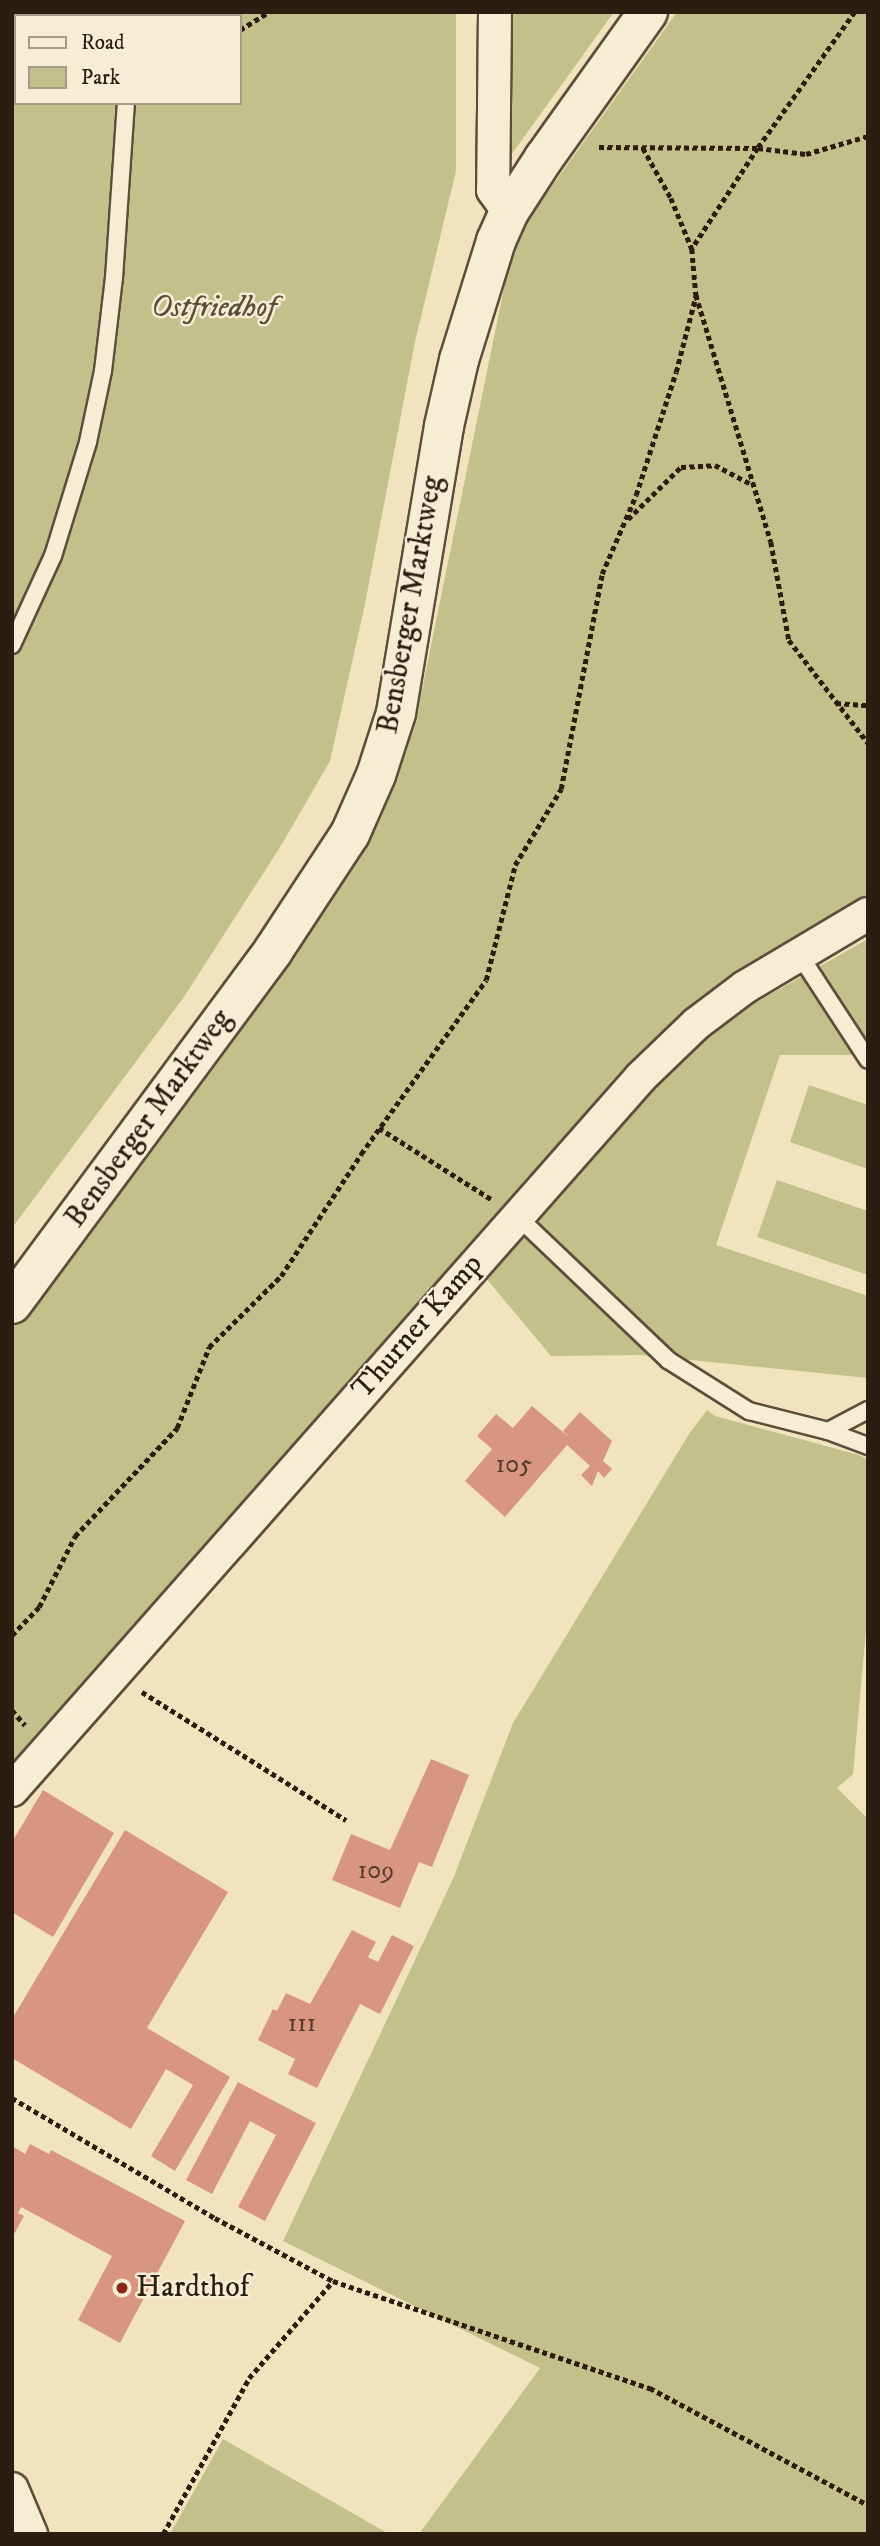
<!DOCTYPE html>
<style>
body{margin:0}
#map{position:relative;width:880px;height:2546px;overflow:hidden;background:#f0e3bd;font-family:"IM FELL DW Pica",serif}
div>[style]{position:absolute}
.green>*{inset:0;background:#c2c18c}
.building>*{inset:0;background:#d89680}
.path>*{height:4.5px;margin-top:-2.25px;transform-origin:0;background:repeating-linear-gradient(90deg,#2c1d11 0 5px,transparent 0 8.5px)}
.roads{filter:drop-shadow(2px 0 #5d4e3c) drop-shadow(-2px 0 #5d4e3c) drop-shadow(0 2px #5d4e3c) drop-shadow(0 -2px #5d4e3c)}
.lane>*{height:16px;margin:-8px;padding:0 8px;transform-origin:8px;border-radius:8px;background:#f5edd4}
.street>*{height:32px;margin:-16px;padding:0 16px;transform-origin:16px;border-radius:16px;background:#f5edd4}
.secondary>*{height:38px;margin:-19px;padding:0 19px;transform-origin:19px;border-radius:19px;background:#f5edd4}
.dots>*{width:19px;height:19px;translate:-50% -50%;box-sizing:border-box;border:4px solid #f5edd4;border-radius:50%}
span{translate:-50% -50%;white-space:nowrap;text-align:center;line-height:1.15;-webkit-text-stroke:5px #f5edd4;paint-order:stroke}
.number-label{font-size:26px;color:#573b2d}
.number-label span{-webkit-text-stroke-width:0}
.park-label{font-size:30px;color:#594e36;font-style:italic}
.street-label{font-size:30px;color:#2c1d11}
.poi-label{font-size:30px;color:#2c1d11}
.left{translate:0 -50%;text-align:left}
.frame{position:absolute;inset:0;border:14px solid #2c1d11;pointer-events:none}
.legend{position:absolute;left:14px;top:14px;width:228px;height:91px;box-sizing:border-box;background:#f5edd4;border:2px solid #a59a86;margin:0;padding:9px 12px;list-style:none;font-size:21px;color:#2c1d11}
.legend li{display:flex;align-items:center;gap:14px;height:35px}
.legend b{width:35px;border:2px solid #a59a86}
</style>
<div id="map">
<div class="green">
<div style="clip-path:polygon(evenodd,12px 12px,456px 12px,456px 171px,415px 342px,364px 609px,330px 761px,282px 844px,184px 997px,12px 1228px,12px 12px,16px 16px,240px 16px,240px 103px,16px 103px,16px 16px)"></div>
<div style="clip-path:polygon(512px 12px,614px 12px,511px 155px,511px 139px)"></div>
<div style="clip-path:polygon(677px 12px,868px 12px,868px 904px,725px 986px,12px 1775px,12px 1329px,288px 957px,394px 771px,423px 685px,514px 239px)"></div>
<div style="clip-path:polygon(868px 939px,868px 1055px,780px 1055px,716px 1245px,868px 1296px,868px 1378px,642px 1355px,551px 1356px,475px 1265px,695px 1037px)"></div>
<div style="clip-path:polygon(809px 1085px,868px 1105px,868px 1169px,790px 1142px)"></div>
<div style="clip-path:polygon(777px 1180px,868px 1211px,868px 1275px,757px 1237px)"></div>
<div style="clip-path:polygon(707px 1410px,715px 1416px,859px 1455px,868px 1460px,868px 1608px,853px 1774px,837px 1788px,868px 1819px,868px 2534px,419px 2534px,540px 2368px,283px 2241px,453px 1879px,513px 1723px,689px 1434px)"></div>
<div style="clip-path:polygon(223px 2439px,389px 2534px,170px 2534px)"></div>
</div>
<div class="building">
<div style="clip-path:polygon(532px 1406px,570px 1438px,563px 1431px,580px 1412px,612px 1441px,603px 1461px,612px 1469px,604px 1478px,598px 1471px,592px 1486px,581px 1475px,590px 1466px,567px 1445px,505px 1517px,465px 1481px,492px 1449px,477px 1436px,496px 1414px,513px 1428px)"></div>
<div style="clip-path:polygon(431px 1759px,469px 1775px,432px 1867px,419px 1862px,400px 1908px,332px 1880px,351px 1834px,390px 1850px)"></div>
<div style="clip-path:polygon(43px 1790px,114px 1833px,53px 1937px,12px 1912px,12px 1842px)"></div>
<div style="clip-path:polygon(125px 1830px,228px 1892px,147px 2028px,230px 2077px,175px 2171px,151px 2156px,193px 2085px,166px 2069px,131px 2129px,12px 2058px,12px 2019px)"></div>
<div style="clip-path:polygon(352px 1930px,376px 1942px,368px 1957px,378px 1962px,392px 1935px,414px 1946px,380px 2014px,360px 2004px,317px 2088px,288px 2074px,295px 2059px,258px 2040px,273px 2009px,277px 2011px,286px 1993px,310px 2004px)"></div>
<div style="clip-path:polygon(238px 2082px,316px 2123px,265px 2221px,238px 2207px,276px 2135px,250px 2121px,212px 2194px,186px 2180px)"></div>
<div style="clip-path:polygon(30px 2144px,49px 2154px,51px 2150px,185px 2221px,120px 2343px,78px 2320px,112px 2256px,21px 2207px,18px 2213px,24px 2216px,12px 2238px,12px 2146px,25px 2154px)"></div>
</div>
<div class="path">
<div style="left:855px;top:12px;width:167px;rotate:125.5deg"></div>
<div style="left:758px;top:148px;width:121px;rotate:123.2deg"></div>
<div style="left:692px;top:249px;width:46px;rotate:85deg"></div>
<div style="left:696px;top:295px;width:258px;rotate:73.1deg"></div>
<div style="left:771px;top:542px;width:100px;rotate:79.6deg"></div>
<div style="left:789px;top:640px;width:130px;rotate:52.5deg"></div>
<div style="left:240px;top:30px;width:34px;rotate:-32deg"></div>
<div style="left:599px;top:147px;width:159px;rotate:0.4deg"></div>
<div style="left:758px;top:148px;width:48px;rotate:7.1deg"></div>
<div style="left:806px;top:154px;width:65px;rotate:-16.2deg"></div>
<div style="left:643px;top:148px;width:57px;rotate:60.8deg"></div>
<div style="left:671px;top:198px;width:55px;rotate:67.6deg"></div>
<div style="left:628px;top:519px;width:74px;rotate:-44.5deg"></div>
<div style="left:681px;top:467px;width:34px;rotate:-3deg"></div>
<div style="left:715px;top:465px;width:41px;rotate:27.8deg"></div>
<div style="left:836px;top:703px;width:32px;rotate:4deg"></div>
<div style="left:379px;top:1128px;width:133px;rotate:32.4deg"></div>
<div style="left:12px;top:1635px;width:39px;rotate:-46deg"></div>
<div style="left:39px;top:1607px;width:80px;rotate:-63.1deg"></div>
<div style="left:75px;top:1536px;width:149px;rotate:-46.6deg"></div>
<div style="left:177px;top:1428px;width:87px;rotate:-68.4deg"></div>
<div style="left:209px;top:1347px;width:101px;rotate:-44.6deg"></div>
<div style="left:281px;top:1276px;width:146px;rotate:-56.7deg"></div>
<div style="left:361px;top:1154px;width:214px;rotate:-54.3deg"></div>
<div style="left:486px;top:980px;width:119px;rotate:-75.8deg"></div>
<div style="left:515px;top:865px;width:89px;rotate:-58.8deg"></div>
<div style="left:561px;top:789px;width:219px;rotate:-79.2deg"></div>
<div style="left:602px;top:574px;width:86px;rotate:-66.7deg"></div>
<div style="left:636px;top:495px;width:129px;rotate:-72deg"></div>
<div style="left:676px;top:372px;width:80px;rotate:-75.4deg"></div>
<div style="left:142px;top:1692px;width:241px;rotate:32.1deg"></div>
<div style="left:12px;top:1710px;width:20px;rotate:49deg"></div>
<div style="left:12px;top:2098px;width:236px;rotate:30.6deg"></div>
<div style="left:215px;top:2218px;width:134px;rotate:28.1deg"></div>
<div style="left:333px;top:2281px;width:335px;rotate:18.7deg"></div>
<div style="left:650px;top:2388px;width:247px;rotate:28.2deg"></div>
<div style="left:163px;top:2534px;width:178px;rotate:-61.1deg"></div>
<div style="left:249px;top:2378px;width:128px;rotate:-49.1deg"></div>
</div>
<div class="roads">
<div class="lane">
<div style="left:128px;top:16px;width:4px;rotate:-90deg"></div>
<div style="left:12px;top:645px;width:98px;rotate:-65.3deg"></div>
<div style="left:53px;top:556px;width:119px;rotate:-72.9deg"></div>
<div style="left:88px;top:442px;width:73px;rotate:-78.1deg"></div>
<div style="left:103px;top:371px;width:94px;rotate:-83.3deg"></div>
<div style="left:114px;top:278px;width:175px;rotate:-86.1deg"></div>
<div style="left:799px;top:954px;width:126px;rotate:56.9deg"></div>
<div style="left:516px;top:1215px;width:210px;rotate:43.6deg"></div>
<div style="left:668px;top:1360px;width:96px;rotate:32.2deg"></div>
<div style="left:749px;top:1411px;width:81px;rotate:14.2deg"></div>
<div style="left:828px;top:1431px;width:45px;rotate:-27.7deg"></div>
<div style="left:828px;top:1431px;width:43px;rotate:20.6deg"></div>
</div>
<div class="street">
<div style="left:495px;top:12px;width:178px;rotate:90.6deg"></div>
<div style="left:493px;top:190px;width:27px;rotate:54deg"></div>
<div style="left:12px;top:1790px;width:951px;rotate:-48.58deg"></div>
<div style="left:641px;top:1077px;width:76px;rotate:-43.9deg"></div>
<div style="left:696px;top:1024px;width:61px;rotate:-37.1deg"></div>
<div style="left:745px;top:987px;width:143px;rotate:-30.7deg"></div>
<div style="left:12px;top:2489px;width:49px;rotate:67.1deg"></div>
</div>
<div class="secondary">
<div style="left:12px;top:1304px;width:439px;rotate:-53.5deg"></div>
<div style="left:273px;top:951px;width:140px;rotate:-56.7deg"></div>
<div style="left:350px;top:834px;width:64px;rotate:-66.2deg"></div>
<div style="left:376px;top:775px;width:65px;rotate:-72.1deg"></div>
<div style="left:396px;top:713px;width:291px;rotate:-80.5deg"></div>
<div style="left:444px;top:426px;width:68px;rotate:-77.2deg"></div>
<div style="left:459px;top:360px;width:125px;rotate:-72.7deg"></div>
<div style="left:496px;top:241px;width:32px;rotate:-66deg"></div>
<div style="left:509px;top:212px;width:64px;rotate:-57.1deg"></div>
<div style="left:544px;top:158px;width:179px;rotate:-54.5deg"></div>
</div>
</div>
<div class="dots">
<div style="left:122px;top:2288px;background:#8f2418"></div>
</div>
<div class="number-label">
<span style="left:514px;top:1465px">105</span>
<span style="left:376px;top:1871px">109</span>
<span style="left:302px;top:2024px">111</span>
</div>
<div class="park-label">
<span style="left:214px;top:308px">Ostfriedhof</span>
</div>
<div class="street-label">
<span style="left:411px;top:605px;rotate:-80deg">Bensberger Marktweg</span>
<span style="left:149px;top:1119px;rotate:-54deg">Bensberger Marktweg</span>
<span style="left:418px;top:1327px;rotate:-49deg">Thurner Kamp</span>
</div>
<div class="poi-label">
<span class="left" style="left:136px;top:2288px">Hardthof</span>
</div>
<div class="frame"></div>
<ul class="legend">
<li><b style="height:9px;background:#f5edd4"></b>Road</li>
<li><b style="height:19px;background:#c2c18c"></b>Park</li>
</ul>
</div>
